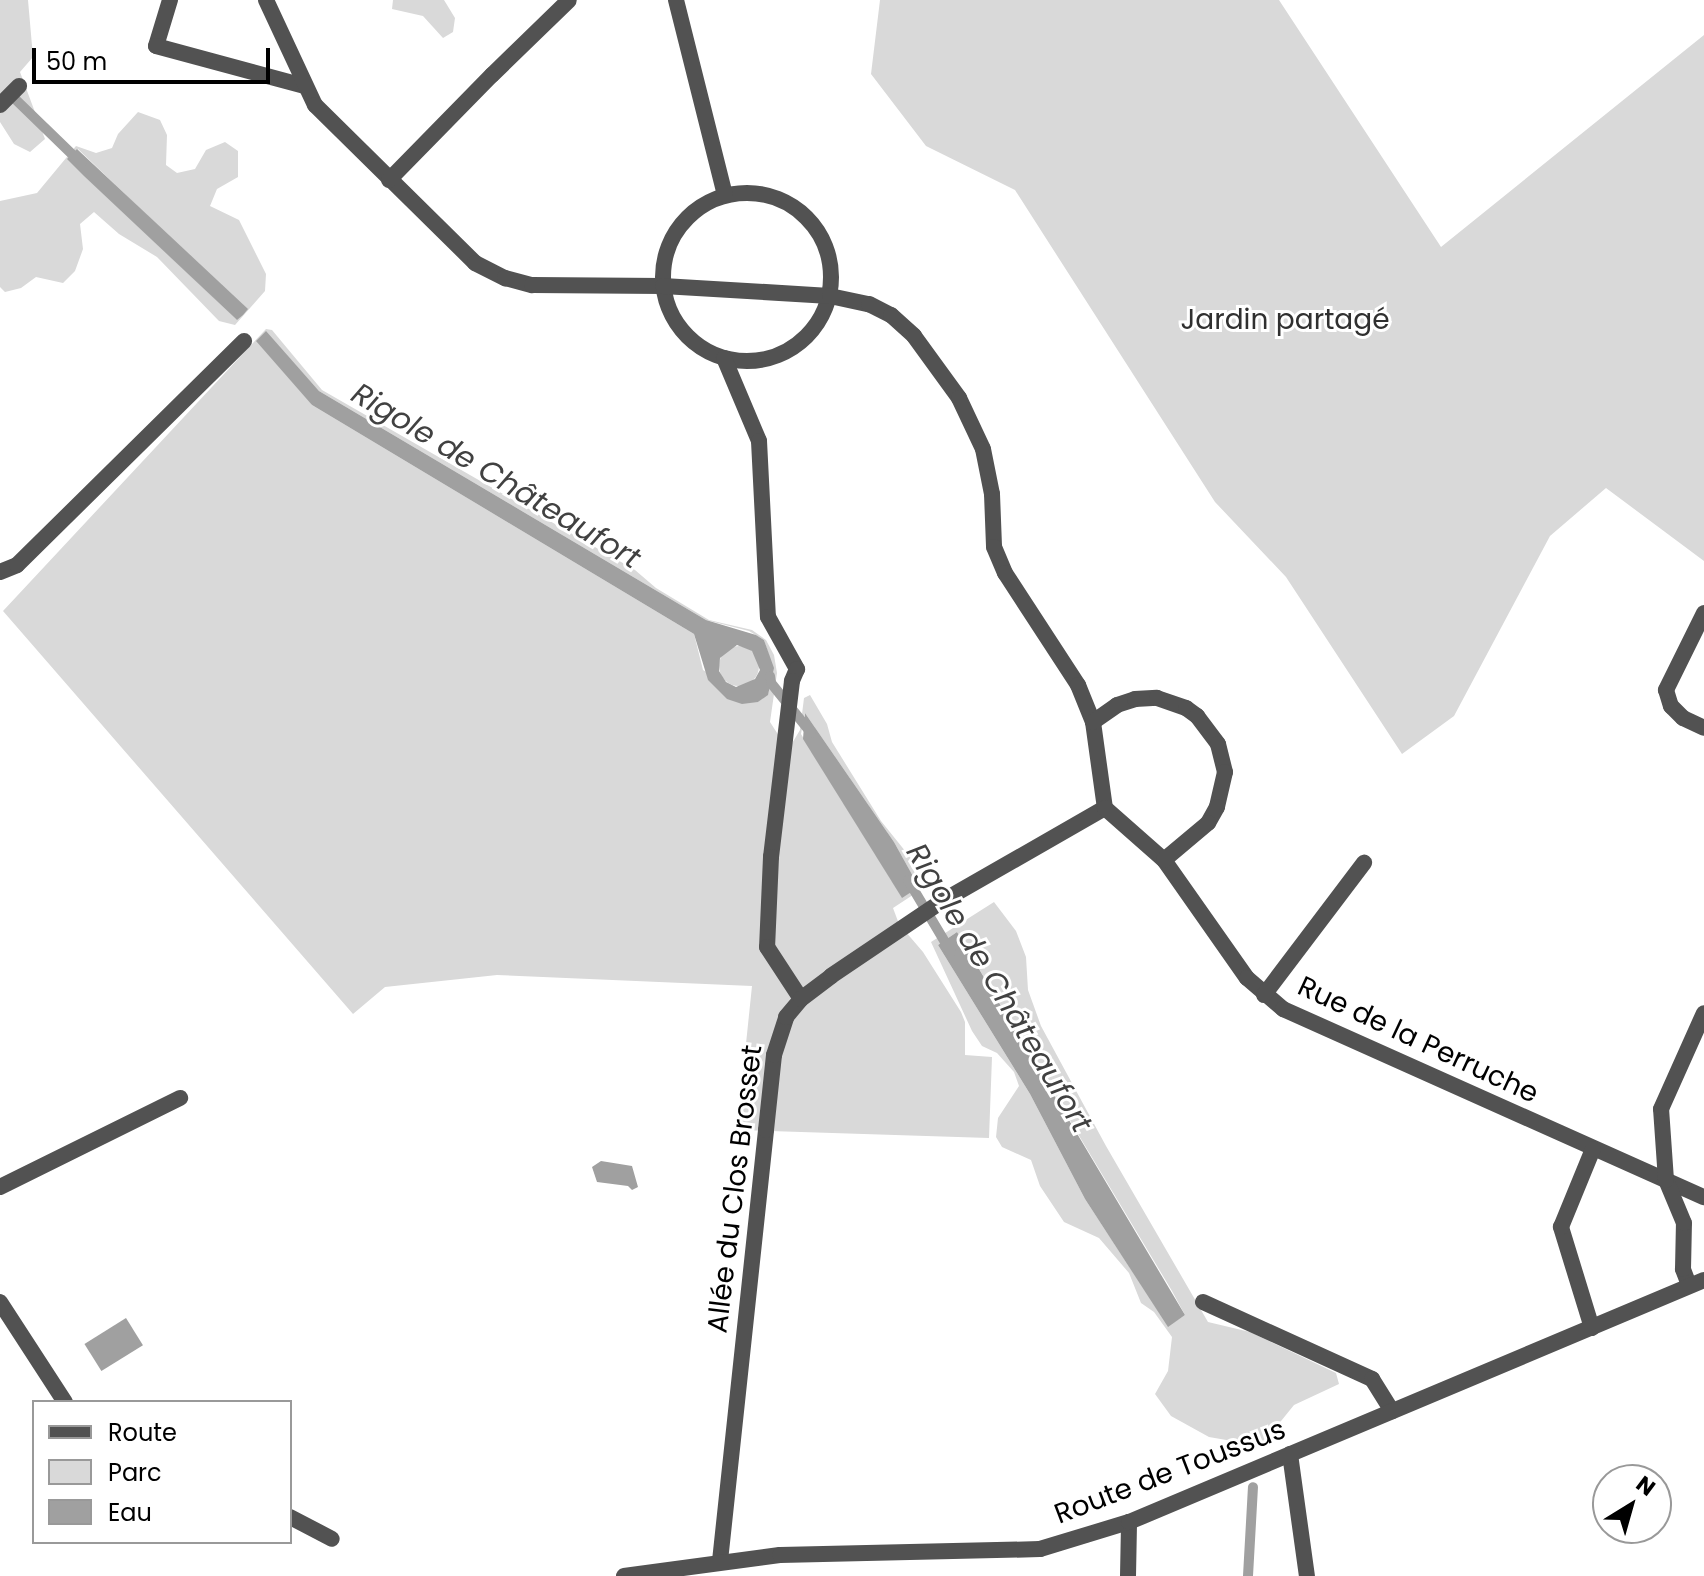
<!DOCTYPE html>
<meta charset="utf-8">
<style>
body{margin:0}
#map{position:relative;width:1704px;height:1576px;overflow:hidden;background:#fff;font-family:Poppins,sans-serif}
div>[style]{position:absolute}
.green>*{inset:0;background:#d9d9d9}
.round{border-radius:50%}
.water>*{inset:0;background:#a0a0a0;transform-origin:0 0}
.stream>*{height:10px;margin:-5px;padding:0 5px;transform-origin:5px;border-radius:5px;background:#a0a0a0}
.service>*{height:16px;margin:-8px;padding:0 8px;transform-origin:8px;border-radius:8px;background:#525252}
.service>.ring{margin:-8px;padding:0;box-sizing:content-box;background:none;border:16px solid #525252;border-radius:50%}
.pedestrian>*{height:16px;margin:-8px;padding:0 8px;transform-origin:8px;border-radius:8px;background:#525252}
.minor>*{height:16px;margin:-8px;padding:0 8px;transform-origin:8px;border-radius:8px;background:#525252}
.tertiary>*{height:16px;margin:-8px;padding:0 8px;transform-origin:8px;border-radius:8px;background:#525252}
span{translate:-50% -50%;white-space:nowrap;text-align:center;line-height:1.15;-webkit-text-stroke:6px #fff;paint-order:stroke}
.park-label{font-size:28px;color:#303030}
.street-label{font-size:28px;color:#000}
.water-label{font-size:30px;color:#414141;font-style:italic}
.legend{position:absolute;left:32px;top:1400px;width:260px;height:144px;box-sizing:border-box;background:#fff;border:2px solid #999;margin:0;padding:10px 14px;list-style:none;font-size:24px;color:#000}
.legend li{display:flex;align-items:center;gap:16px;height:40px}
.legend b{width:40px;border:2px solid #999}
.north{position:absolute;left:1592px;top:1464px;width:80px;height:80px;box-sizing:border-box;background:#fff;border:2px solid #999;border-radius:50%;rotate:37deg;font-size:22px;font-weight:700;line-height:32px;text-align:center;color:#000}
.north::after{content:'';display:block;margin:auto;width:28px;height:36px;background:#000;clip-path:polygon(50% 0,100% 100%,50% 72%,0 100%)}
.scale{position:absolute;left:32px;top:48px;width:238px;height:36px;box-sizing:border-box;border:4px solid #000;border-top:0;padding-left:10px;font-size:24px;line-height:28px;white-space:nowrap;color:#000;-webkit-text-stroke:6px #fff;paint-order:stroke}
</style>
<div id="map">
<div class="green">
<div style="clip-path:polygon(0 0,28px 0,33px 57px,20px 72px,45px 139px,30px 152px,14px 144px,0 122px)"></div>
<div style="clip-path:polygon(393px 0,444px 0,455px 18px,453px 32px,443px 38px,423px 16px,392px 9px)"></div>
<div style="clip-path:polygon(880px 0,1279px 0,1441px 247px,1704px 35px,1704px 561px,1606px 488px,1550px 536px,1454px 716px,1402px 754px,1286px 577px,1215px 502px,1015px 190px,926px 146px,871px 74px)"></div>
<div style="clip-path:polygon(evenodd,138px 112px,160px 120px,167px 135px,166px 165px,177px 173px,195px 169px,206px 150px,225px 142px,238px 151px,238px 177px,217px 189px,210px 206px,239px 220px,266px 274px,265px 291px,235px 325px,219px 321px,157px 257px,119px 234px,94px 212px,80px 224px,83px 249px,75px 271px,63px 283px,36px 277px,21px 288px,5px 292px,0 287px,0 201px,37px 193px,76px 146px,96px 153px,112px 148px,118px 134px,138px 112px,78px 149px,198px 264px,237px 320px,68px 159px,78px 149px)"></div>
<div style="clip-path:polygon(evenodd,266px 329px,272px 330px,322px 390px,635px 570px,656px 588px,709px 620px,752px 630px,766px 640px,774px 655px,777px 673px,770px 722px,788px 750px,800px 730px,804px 698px,810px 695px,827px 724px,832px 742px,881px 821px,914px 862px,925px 887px,893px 908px,899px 924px,923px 952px,961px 1012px,965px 1022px,965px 1055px,992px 1057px,989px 1138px,737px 1130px,752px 986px,497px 975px,385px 987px,353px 1014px,3px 611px,266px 329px,265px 331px,319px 391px,706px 620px,749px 631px,764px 640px,773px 668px,768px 694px,758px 702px,703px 670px,694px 634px,312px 405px,265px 331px,266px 329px,805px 713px,894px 842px,919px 887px,902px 897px,801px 734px,805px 713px)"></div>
<div class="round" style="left:719px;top:646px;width:40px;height:40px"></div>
<div style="clip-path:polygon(evenodd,994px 902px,1016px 931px,1026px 957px,1028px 990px,1041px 1026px,1106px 1146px,1208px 1322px,1250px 1332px,1336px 1373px,1339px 1384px,1294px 1405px,1277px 1426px,1276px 1436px,1255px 1445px,1209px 1437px,1171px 1416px,1155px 1394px,1168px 1371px,1172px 1337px,1154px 1312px,1141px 1303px,1129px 1273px,1099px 1238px,1064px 1222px,1040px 1186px,1031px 1160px,1002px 1147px,996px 1137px,998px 1118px,1019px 1086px,1014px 1072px,997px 1053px,982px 1046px,972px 1031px,931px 942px,994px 902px,957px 932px,1172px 1291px,1185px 1315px,1168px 1326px,1085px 1199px,1030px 1094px,938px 945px,957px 932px)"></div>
</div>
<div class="water">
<div style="clip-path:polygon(77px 149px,248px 309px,243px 315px,237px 320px,84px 176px,67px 159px)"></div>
<div style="clip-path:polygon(evenodd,266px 331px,319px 391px,706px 620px,756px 635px,764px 640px,774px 668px,768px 695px,758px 702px,742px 704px,727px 699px,708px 680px,694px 634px,312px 405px,256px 341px,266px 331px,737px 645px,752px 651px,760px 670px,755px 679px,736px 687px,726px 682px,719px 671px,720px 658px,737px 645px)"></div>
<div style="clip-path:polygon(805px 713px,894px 842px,919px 887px,902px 898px,803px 739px)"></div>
<div style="clip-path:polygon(957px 932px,1185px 1315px,1168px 1327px,1085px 1199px,1030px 1094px,938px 945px)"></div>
<div style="clip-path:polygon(601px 1161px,632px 1166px,638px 1187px,632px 1190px,628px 1186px,597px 1182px,592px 1167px)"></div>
<div style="left:126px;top:1318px;width:32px;height:49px;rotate:58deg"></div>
</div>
<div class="stream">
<div style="left:13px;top:97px;width:95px;rotate:44.1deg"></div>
<div style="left:770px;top:676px;width:7px;rotate:82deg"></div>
<div style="left:771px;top:683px;width:64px;rotate:51.3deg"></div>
<div style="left:908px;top:880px;width:84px;rotate:59.2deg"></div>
<div style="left:1248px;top:1576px;width:89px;rotate:-86.8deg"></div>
</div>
<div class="service">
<div style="left:170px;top:0;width:48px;rotate:106.9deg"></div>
<div style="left:156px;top:46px;width:153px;rotate:15.1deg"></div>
<div style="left:492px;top:75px;width:107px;rotate:-44.2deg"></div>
<div class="ring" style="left:663px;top:193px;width:152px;height:152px"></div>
<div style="left:724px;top:358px;width:90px;rotate:67.1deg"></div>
<div style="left:759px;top:441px;width:176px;rotate:87.1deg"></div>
<div style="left:946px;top:899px;width:183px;rotate:-29.8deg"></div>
<div style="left:0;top:1187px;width:201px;rotate:-26.3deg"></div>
<div style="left:1290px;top:1454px;width:123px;rotate:82.1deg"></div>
<div style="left:720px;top:1561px;width:433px;rotate:-83.9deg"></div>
<div style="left:1128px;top:1576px;width:54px;rotate:-88.9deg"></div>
</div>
<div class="pedestrian">
<div style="left:768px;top:617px;width:60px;rotate:60.9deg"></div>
<div style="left:797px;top:669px;width:13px;rotate:113deg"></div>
<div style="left:792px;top:681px;width:177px;rotate:96.8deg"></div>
<div style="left:771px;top:857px;width:90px;rotate:92.5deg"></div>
<div style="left:767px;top:947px;width:62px;rotate:56.8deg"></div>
<div style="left:766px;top:1130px;width:75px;rotate:-83.9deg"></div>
<div style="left:774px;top:1055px;width:40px;rotate:-72deg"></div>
<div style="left:786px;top:1017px;width:23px;rotate:-50deg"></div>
<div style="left:801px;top:999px;width:38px;rotate:-37deg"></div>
<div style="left:831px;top:976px;width:134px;rotate:-34deg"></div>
</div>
<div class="minor">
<div style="left:266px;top:0;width:116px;rotate:65deg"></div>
<div style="left:315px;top:105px;width:225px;rotate:44.6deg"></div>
<div style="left:475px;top:263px;width:34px;rotate:27deg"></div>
<div style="left:505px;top:278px;width:28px;rotate:15deg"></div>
<div style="left:532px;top:285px;width:131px;rotate:0.4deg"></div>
<div style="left:663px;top:286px;width:167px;rotate:3.4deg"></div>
<div style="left:830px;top:296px;width:40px;rotate:12deg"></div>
<div style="left:869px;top:304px;width:25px;rotate:27deg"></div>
<div style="left:891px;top:315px;width:31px;rotate:42deg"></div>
<div style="left:914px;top:336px;width:77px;rotate:54deg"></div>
<div style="left:959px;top:398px;width:56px;rotate:64.8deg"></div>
<div style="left:983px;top:449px;width:46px;rotate:78.7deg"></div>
<div style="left:992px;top:494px;width:53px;rotate:87.8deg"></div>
<div style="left:994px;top:547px;width:28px;rotate:67deg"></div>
<div style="left:1005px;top:573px;width:134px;rotate:56.9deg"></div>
<div style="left:1078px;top:685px;width:40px;rotate:68deg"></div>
<div style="left:1093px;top:722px;width:87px;rotate:82.1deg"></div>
<div style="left:1105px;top:808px;width:79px;rotate:41.4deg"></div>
<div style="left:1164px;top:860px;width:144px;rotate:54.9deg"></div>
<div style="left:1247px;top:978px;width:48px;rotate:40.7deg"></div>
<div style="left:1283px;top:1009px;width:461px;rotate:24.1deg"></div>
<div style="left:676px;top:0;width:201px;rotate:75.9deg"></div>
<div style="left:0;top:105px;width:27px;rotate:-45deg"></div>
<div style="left:389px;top:180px;width:147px;rotate:-45.6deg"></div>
<div style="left:0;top:572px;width:18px;rotate:-22deg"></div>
<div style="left:17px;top:565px;width:319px;rotate:-44.6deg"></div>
<div style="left:1704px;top:613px;width:86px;rotate:116.3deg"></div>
<div style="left:1666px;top:690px;width:17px;rotate:73deg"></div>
<div style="left:1671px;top:706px;width:17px;rotate:45deg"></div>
<div style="left:1683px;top:718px;width:23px;rotate:25deg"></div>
<div style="left:1093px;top:722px;width:29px;rotate:-35deg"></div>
<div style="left:1117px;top:705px;width:19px;rotate:-18deg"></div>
<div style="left:1135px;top:699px;width:22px;rotate:-3deg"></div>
<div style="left:1157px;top:698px;width:31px;rotate:19deg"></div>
<div style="left:1186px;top:708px;width:14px;rotate:36deg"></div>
<div style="left:1197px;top:716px;width:35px;rotate:53deg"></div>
<div style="left:1218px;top:744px;width:29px;rotate:76deg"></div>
<div style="left:1225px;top:772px;width:36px;rotate:103deg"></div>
<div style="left:1217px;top:807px;width:18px;rotate:119deg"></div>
<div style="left:1208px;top:823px;width:57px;rotate:139.9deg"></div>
<div style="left:1264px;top:995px;width:166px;rotate:-52.9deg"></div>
<div style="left:1689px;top:1285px;width:17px;rotate:-111deg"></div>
<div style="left:1683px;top:1269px;width:46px;rotate:-88.8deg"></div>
<div style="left:1684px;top:1223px;width:47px;rotate:-112.7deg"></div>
<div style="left:1666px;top:1180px;width:71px;rotate:-94deg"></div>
<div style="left:1661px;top:1109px;width:105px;rotate:-65.9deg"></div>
<div style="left:0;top:1302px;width:119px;rotate:57deg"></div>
<div style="left:1203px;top:1302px;width:186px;rotate:24.5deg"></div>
<div style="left:1372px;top:1379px;width:38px;rotate:58deg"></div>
<div style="left:1592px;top:1328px;width:106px;rotate:-107.1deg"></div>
<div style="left:1561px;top:1227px;width:84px;rotate:-67.7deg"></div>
<div style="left:290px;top:1517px;width:47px;rotate:27.6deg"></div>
</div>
<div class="tertiary">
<div style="left:624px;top:1576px;width:157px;rotate:-7.7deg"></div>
<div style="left:780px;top:1555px;width:260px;rotate:-1.3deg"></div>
<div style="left:1040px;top:1549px;width:93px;rotate:-16.9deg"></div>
<div style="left:1129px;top:1522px;width:624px;rotate:-22.82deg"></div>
</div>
<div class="park-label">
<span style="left:1285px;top:320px">Jardin partagé</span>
</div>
<div class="street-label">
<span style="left:1418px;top:1040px;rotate:25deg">Rue de la Perruche</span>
<span style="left:735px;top:1189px;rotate:-83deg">Allée du Clos Brosset</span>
<span style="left:1170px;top:1472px;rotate:-21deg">Route de Toussus</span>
</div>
<div class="water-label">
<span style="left:496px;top:476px;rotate:31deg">Rigole de Châteaufort</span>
<span style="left:999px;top:988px;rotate:59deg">Rigole de Châteaufort</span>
</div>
<ul class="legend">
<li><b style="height:10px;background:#525252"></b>Route</li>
<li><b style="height:22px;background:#d9d9d9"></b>Parc</li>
<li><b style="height:22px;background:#a0a0a0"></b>Eau</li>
</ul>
<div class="north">N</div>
<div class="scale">50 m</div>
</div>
